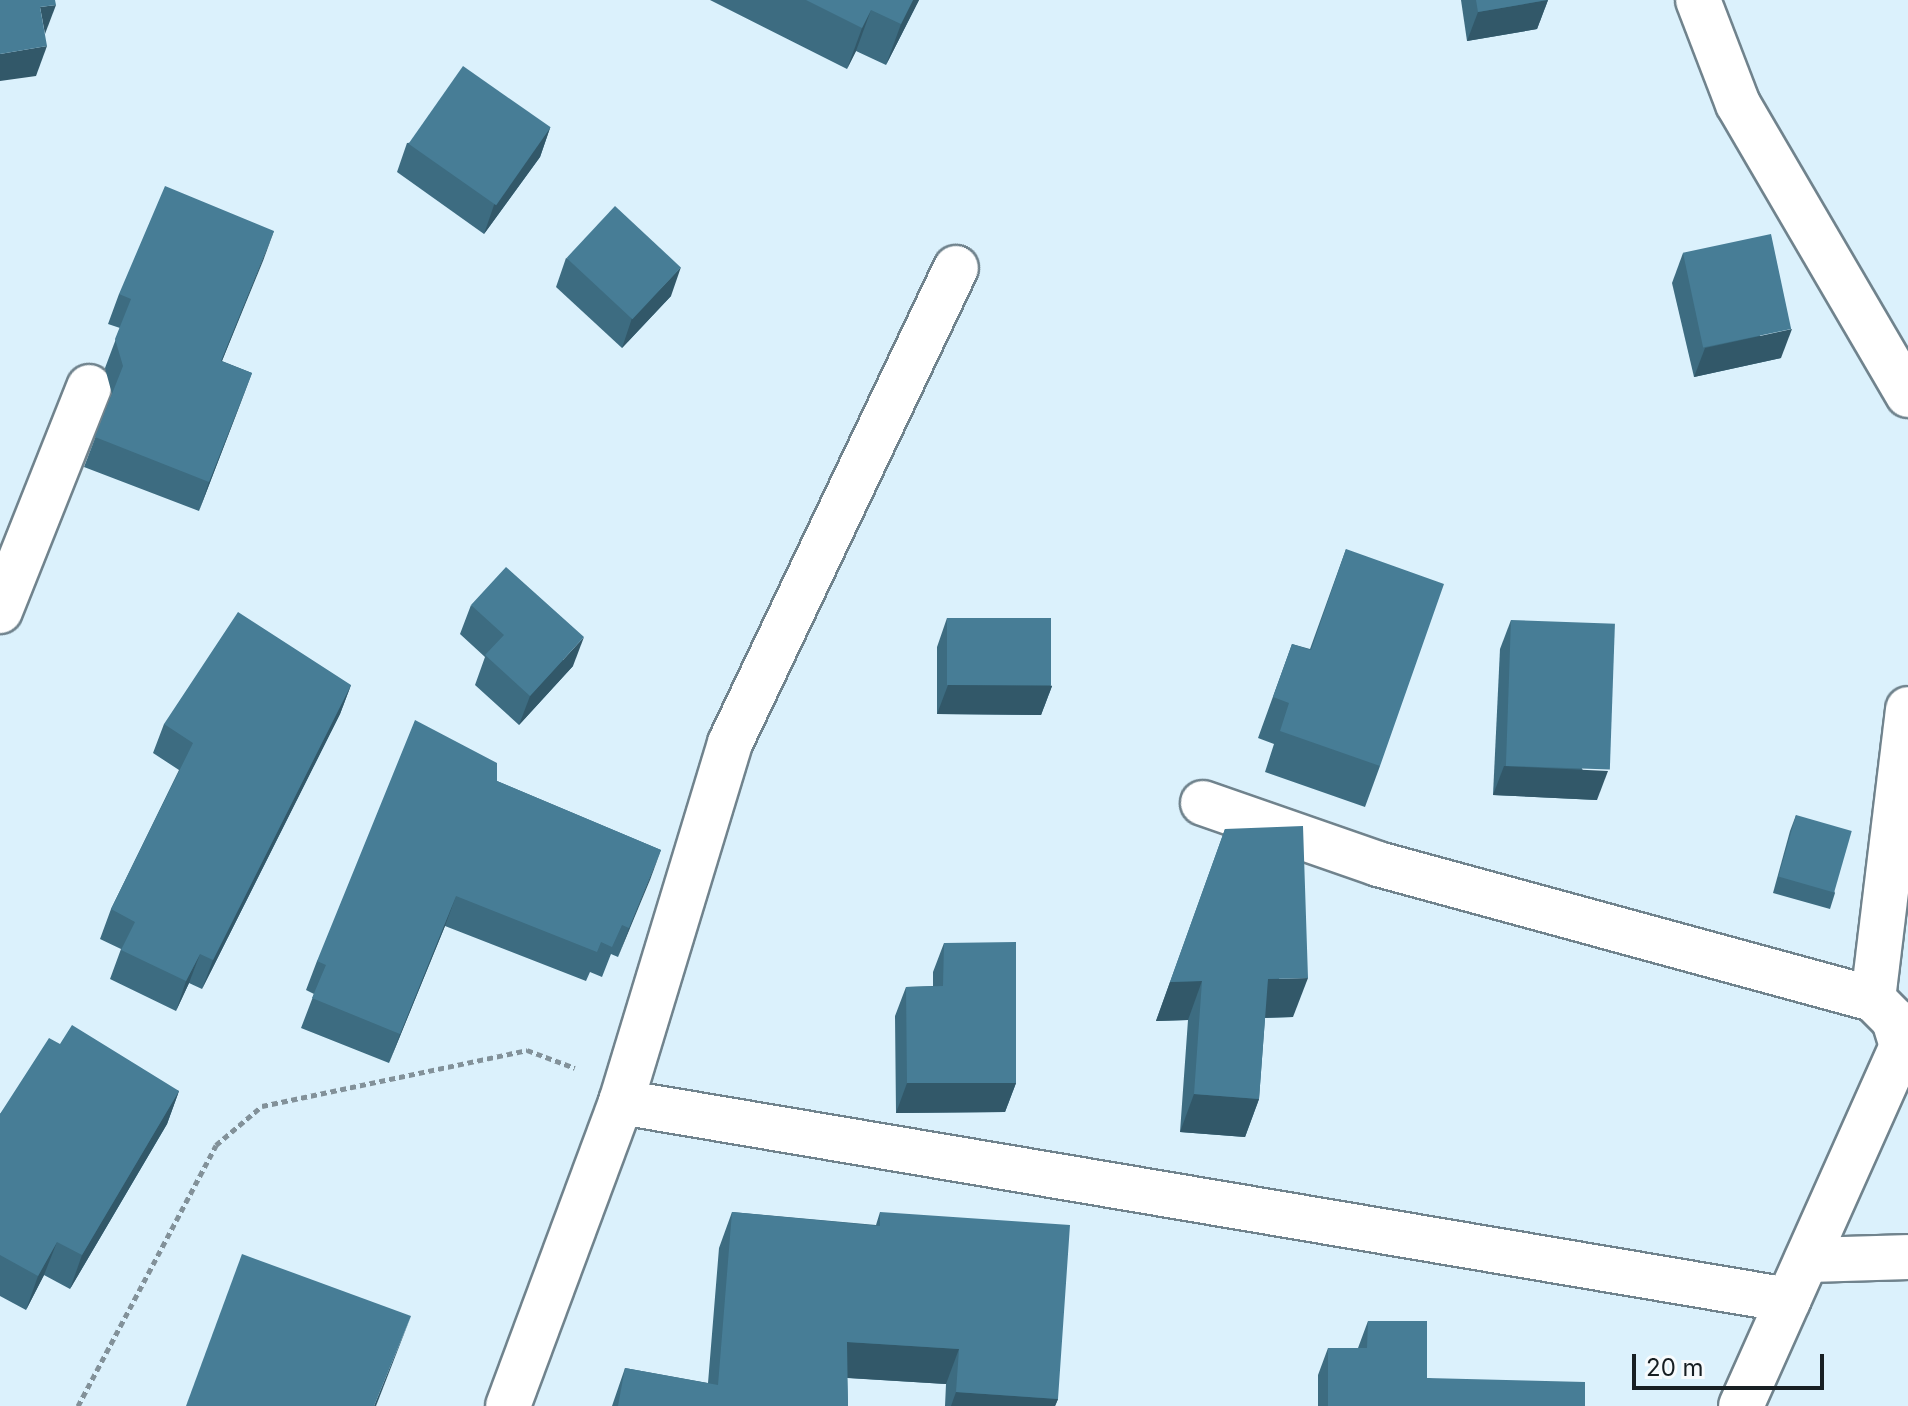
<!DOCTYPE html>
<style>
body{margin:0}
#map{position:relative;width:1908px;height:1406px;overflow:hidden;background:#dbf1fc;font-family:Inter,sans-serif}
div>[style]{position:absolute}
.path>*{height:5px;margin-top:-2.5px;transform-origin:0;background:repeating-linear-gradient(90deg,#829199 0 6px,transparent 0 10px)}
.roads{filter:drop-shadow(2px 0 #70838d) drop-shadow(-2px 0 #70838d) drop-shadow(0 2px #70838d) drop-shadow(0 -2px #70838d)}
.minor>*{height:44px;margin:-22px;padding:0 22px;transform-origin:22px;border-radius:22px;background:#fff}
.wall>*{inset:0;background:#3d6c81}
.shaded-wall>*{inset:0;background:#325869}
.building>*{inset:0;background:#477d96;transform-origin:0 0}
span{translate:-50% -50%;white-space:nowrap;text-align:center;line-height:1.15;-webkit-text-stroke:8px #f7fbfd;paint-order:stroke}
.scale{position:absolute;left:1632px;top:1354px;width:192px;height:36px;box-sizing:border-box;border:4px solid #171f23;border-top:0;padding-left:10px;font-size:24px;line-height:28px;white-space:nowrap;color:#171f23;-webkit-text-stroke:6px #f7fbfd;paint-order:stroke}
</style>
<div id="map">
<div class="path">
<div style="left:78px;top:1406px;width:295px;rotate:-62.1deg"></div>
<div style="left:216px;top:1145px;width:60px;rotate:-40.3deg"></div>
<div style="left:262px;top:1106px;width:271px;rotate:-11.9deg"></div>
<div style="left:527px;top:1050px;width:51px;rotate:20.6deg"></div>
</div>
<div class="roads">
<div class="minor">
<div style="left:1698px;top:0;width:111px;rotate:69deg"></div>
<div style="left:1738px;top:104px;width:337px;rotate:59.7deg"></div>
<div style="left:0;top:611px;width:241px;rotate:-68.3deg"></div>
<div style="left:1203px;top:803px;width:185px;rotate:19.2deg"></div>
<div style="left:1378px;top:864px;width:513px;rotate:15.26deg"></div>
<div style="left:1873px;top:999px;width:30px;rotate:45deg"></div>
<div style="left:1894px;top:1020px;width:27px;rotate:73deg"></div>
<div style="left:1902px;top:1046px;width:394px;rotate:114.1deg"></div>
<div style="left:1873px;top:999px;width:292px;rotate:-83.1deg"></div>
<div style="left:621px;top:1102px;width:1184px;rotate:9.63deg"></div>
<div style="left:1807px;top:1260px;width:101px;rotate:-1.7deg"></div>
<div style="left:508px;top:1406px;width:324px;rotate:-69.6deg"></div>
<div style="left:621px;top:1102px;width:375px;rotate:-73.1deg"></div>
<div style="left:730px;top:743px;width:526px;rotate:-64.56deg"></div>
</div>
</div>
<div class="wall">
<div style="clip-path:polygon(710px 0,919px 0,886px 65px,856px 51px,847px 69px)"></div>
<div style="clip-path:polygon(1461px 0,1548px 0,1537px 29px,1467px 41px)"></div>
<div style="clip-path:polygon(550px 128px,540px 157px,484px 234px,397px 172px,407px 143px)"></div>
<div style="clip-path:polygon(274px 231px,222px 361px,252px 373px,199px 511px,84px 467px,112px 394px,105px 368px,120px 328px,108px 324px,119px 294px)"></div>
<div style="clip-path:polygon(1683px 253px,1781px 358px,1694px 377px,1672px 283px)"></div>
<div style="clip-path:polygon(566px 258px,671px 296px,622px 348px,556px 287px)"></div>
<div style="clip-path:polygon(1346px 549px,1380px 766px,1365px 807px,1265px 772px,1274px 744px,1258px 738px,1292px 644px,1310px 649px)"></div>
<div style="clip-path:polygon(471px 605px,573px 666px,519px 725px,475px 685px,485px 657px,460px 634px)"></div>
<div style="clip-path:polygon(947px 618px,1052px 686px,1041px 715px,937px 714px,937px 647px)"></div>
<div style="clip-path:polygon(1511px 620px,1597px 800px,1493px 795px,1500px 649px)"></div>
<div style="clip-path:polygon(351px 685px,340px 714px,202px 989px,189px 983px,176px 1011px,110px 979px,121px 949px,100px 939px,111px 909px,179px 770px,153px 753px,164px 724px)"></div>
<div style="clip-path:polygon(497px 781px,661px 850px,618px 957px,611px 954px,602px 977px,590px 972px,586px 981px,445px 926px,389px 1063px,301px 1028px,314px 994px,306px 990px,317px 961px)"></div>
<div style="clip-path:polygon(1796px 815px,1835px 893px,1830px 909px,1773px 893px,1790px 831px)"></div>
<div style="clip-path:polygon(1225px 829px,1293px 1017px,1265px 1018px,1259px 1099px,1245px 1137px,1180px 1132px,1188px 1020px,1156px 1021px)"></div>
<div style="clip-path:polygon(944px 943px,1016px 1083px,1005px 1112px,896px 1113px,895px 1016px,906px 987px,933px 986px,933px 972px)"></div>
<div style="clip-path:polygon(60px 1044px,179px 1091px,167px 1124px,70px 1289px,44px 1275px,26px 1310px,0 1296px,0 1114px)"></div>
<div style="clip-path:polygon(732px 1212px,876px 1225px,880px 1212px,1058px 1399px,1055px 1406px,945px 1406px,946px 1384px,847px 1378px,848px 1406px,612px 1406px,625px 1368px,708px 1383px,719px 1248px)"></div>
<div style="clip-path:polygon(1368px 1321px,1427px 1378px,1585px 1406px,1318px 1406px,1318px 1375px,1328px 1348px,1358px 1348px)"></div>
</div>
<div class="shaded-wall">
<div style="clip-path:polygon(913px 0,919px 0,886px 65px,901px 24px)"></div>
<div style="clip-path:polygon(1548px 0,1537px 29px,1467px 41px,1478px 12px)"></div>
<div style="clip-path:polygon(56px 5px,45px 34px,40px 7px)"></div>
<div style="clip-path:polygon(871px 10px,856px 51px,847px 69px,862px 28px)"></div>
<div style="clip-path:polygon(47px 46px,36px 76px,0 81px,0 54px)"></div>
<div style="clip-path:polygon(550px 128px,540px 157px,484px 234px,494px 205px)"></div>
<div style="clip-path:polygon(274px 231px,263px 261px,210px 390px,221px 361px)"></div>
<div style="clip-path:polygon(681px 267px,671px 296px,622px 348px,632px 318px)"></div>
<div style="clip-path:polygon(1792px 329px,1781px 358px,1694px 377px,1705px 348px)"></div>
<div style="clip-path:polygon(252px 373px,241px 402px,199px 511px,209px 482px)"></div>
<div style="clip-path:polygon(584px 637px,573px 666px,519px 725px,530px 696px)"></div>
<div style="clip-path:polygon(351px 685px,340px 714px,202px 989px,213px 960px)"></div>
<div style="clip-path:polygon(948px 685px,1052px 686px,1041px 715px,937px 714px)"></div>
<div style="clip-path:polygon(1504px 766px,1608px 771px,1597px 800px,1493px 795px)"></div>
<div style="clip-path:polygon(661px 850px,650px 880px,618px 957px,629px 928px)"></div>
<div style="clip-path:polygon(456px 896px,445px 926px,389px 1063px,400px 1034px)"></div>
<div style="clip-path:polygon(200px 954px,189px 983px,176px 1011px,186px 981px)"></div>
<div style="clip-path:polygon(1308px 978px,1293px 1017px,1254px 1018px,1268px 979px)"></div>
<div style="clip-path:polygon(1202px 981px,1188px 1020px,1156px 1021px,1170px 982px)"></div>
<div style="clip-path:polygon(907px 1083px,1016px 1083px,1005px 1112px,896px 1113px)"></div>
<div style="clip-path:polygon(179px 1091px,167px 1124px,70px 1289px,82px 1255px)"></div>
<div style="clip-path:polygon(1194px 1094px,1259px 1099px,1245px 1137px,1180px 1132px)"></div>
<div style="clip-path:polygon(57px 1242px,44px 1275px,26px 1310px,38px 1276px)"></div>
<div style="clip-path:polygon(411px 1316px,376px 1406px,374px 1406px)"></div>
<div style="clip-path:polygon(847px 1342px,959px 1349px,946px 1384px,834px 1377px)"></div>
<div style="clip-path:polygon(956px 1392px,1058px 1399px,1055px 1406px,951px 1406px)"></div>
</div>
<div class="building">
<div style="clip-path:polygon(0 0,55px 0,56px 5px,40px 7px,47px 46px,0 54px)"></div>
<div style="clip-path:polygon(806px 0,913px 0,901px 24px,871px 10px,862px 28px)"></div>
<div style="clip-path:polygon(1476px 0,1547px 0,1478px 12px)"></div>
<div style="left:463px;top:66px;width:107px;height:95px;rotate:35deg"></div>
<div style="clip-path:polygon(165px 186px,274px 231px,221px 361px,252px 373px,209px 482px,95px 437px,123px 366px,115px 339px,131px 299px,119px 294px)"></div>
<div style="left:615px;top:206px;width:90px;height:71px;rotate:43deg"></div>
<div style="left:1771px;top:234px;width:97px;height:90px;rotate:78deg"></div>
<div style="clip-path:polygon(1346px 549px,1444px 584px,1380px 766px,1280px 731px,1289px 703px,1273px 697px,1292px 644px,1311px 650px)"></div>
<div style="clip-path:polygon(506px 567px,584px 637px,530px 696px,485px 655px,504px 635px,471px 605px)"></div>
<div style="clip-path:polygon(238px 612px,351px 685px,213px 960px,200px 954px,186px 981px,121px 950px,135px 922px,111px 909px,193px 743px,164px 724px)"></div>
<div style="left:947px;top:618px;width:104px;height:67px"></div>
<div style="left:1511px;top:620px;width:104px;height:146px;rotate:2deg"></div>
<div style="clip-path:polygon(415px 720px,497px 763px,497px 781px,661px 850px,629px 928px,622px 925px,612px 947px,601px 942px,597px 952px,456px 896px,400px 1034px,312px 998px,326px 965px,317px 961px)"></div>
<div style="left:1796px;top:815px;width:58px;height:64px;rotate:16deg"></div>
<div style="clip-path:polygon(1303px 826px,1308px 978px,1268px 979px,1259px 1099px,1194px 1094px,1202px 981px,1170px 982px,1225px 829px)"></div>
<div style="clip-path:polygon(1016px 942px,1016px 1083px,907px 1083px,906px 987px,943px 986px,944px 943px)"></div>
<div style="clip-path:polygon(72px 1025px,179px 1091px,82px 1255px,57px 1242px,38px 1276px,0 1255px,0 1114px,49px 1038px,60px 1044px)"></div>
<div style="clip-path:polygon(732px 1212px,880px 1226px,880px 1212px,1070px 1225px,1058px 1399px,956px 1392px,959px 1349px,847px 1342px,848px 1406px,618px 1406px,625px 1368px,718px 1385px)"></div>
<div style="clip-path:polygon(242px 1254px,411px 1316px,374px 1406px,186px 1406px)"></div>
<div style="clip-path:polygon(1368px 1321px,1427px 1321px,1427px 1378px,1585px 1382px,1585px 1406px,1328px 1406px,1328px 1348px,1367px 1348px)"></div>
</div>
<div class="scale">20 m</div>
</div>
